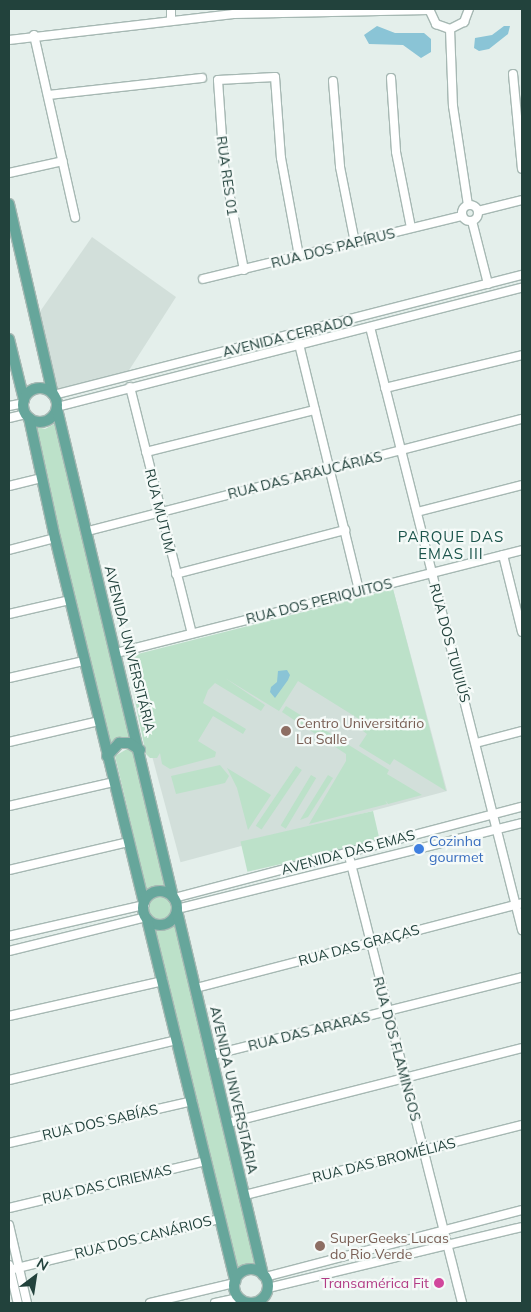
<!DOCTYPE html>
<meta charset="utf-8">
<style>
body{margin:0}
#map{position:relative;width:531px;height:1312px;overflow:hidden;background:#e4efeb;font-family:Mulish,sans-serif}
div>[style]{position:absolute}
.built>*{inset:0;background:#d2dfda;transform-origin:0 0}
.green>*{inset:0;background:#bce1c9;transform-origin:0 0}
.round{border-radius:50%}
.water>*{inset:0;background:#8ac4d6}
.roads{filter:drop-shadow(1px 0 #a6b8b3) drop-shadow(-1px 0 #a6b8b3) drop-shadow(0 1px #a6b8b3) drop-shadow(0 -1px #a6b8b3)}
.minor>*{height:8px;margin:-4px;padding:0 4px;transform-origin:4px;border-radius:4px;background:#fff}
.minor>.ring{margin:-4px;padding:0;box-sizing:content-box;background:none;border:8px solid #fff;border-radius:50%}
.major>*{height:10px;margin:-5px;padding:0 5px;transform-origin:5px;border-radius:5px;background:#66a69b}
.major>.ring{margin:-5px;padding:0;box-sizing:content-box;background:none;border:10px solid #66a69b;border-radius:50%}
.dots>*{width:14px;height:14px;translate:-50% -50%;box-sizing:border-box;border:2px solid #f5faf8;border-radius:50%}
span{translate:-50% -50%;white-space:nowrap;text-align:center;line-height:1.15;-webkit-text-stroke:4.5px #f5faf8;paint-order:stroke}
.street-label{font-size:14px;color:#22423c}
.education-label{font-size:14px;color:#785e54}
.left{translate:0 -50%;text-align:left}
.shop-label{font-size:14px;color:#366cbe}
.hotel-label{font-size:14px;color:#b23c85}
.right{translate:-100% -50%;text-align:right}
.neighbourhood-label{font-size:15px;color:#1c554c;letter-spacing:1px}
.frame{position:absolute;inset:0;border:10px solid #22423c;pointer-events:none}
.north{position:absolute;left:10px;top:1252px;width:50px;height:50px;-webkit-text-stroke:4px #f5faf8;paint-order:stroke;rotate:31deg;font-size:14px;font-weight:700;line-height:20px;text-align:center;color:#22423c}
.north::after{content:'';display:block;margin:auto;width:18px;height:22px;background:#22423c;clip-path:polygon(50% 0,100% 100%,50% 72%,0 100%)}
</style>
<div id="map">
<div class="built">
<div style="clip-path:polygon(92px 237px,176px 297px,126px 375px,59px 392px,39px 313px)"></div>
<div style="left:393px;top:589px;width:209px;height:276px;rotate:75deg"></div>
</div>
<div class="green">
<div style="clip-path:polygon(56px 423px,134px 742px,111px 746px,34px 426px,45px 429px)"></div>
<div style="clip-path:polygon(393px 589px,446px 791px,394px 759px,390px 765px,359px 746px,367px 734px,363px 731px,367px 724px,298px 681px,279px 711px,225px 678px,265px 705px,261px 711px,215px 683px,208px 690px,203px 703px,246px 729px,243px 734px,213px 716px,198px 741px,216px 752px,215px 757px,170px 769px,162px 764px,160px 753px,157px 758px,150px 758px,146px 754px,126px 657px)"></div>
<div style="clip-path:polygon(286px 706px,389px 770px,387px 774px,422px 795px,388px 804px,385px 800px,387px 804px,309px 824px,346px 761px,346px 754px,282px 712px)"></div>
<div style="clip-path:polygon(127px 749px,133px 752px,168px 887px,160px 886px,147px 892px,115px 756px)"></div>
<div style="clip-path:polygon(220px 765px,229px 776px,225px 783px,176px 794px,171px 776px)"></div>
<div style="left:296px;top:766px;width:7px;height:72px;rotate:34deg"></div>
<div style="clip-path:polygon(227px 768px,271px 795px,248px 830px,237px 788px)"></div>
<div style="left:311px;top:775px;width:6px;height:59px;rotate:31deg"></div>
<div style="clip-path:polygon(328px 775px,333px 778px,308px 817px,300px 820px)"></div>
<div style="left:373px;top:811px;width:31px;height:136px;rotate:77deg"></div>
<div class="round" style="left:149px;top:897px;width:22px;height:22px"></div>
<div style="clip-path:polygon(176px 924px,259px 1267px,248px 1267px,236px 1273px,155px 931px,170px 929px)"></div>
</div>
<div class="water">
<div style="clip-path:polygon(377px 26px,395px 33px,424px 33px,431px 39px,431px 52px,421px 58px,403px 45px,369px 44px,364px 35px)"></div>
<div style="clip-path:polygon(504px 26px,510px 26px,508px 34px,489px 49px,479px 51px,474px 48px,475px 38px,492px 35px)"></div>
<div style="clip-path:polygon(287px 670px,290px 675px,288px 680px,275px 698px,270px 692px,271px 687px,277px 682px,278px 671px)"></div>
</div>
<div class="roads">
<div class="minor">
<div style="left:171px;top:9px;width:12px;rotate:90deg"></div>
<div style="left:429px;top:9px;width:17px;rotate:65deg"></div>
<div style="left:436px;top:24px;width:15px;rotate:20deg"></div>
<div style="left:450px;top:29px;width:16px;rotate:-27deg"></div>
<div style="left:464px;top:22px;width:14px;rotate:-69deg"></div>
<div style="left:450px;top:29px;width:77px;rotate:87.8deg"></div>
<div style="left:453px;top:106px;width:100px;rotate:81.4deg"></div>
<div style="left:34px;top:35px;width:187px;rotate:77.3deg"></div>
<div style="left:9px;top:40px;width:226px;rotate:-6.6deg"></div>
<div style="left:234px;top:14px;width:195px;rotate:-1.2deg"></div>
<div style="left:513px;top:74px;width:95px;rotate:84.6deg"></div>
<div style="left:391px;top:78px;width:74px;rotate:86.1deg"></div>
<div style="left:396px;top:152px;width:77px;rotate:78.8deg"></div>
<div style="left:333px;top:81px;width:86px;rotate:85.3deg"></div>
<div style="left:340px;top:167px;width:77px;rotate:78.8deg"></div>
<div style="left:48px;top:95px;width:155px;rotate:-6.3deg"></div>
<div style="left:9px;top:173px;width:55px;rotate:-12.5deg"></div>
<div class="ring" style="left:462px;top:205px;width:8px;height:8px"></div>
<div style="left:478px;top:211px;width:45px;rotate:-14deg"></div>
<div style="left:472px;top:221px;width:65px;rotate:75.7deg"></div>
<div style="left:244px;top:270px;width:106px;rotate:-100.9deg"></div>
<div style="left:224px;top:166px;width:86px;rotate:-94deg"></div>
<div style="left:218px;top:80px;width:57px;rotate:-3deg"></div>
<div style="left:275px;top:77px;width:81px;rotate:85.8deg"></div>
<div style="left:281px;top:158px;width:100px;rotate:79.6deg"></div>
<div style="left:203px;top:279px;width:267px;rotate:-13.7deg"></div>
<div style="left:370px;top:327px;width:622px;rotate:75.85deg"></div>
<div style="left:298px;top:340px;width:258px;rotate:76.3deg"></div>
<div style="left:130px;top:387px;width:254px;rotate:75.9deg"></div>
<div style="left:385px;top:388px;width:141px;rotate:-13.5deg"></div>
<div style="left:54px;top:395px;width:483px;rotate:-14.4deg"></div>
<div style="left:9px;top:406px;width:15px;rotate:-11deg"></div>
<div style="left:57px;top:407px;width:480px;rotate:-14.4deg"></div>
<div style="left:9px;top:418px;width:17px;rotate:-13deg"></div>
<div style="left:146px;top:452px;width:174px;rotate:-14deg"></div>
<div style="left:9px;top:486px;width:33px;rotate:-14deg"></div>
<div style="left:417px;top:512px;width:108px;rotate:-14.4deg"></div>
<div style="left:88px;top:531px;width:448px;rotate:-14.5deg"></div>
<div style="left:9px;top:550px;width:48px;rotate:-14.6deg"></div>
<div style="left:503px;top:555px;width:79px;rotate:76.1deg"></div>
<div style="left:176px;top:574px;width:175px;rotate:-14.6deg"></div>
<div style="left:9px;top:614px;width:63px;rotate:-12.9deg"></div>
<div style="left:116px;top:653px;width:419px;rotate:-14.2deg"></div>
<div style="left:9px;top:678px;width:77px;rotate:-12.8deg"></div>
<div style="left:9px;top:742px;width:92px;rotate:-13.1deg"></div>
<div style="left:476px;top:743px;width:48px;rotate:-14.6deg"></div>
<div style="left:9px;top:806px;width:108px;rotate:-12.9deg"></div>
<div style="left:348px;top:852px;width:465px;rotate:75.8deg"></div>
<div style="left:9px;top:870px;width:122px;rotate:-13.2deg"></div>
<div style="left:174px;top:898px;width:360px;rotate:-14.7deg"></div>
<div style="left:177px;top:909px;width:356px;rotate:-14deg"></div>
<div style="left:9px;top:936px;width:139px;rotate:-12.9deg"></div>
<div style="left:9px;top:951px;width:141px;rotate:-13.9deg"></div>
<div style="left:196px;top:988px;width:337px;rotate:-14.6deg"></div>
<div style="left:9px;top:1016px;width:158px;rotate:-12.8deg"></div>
<div style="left:212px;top:1055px;width:320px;rotate:-14.1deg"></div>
<div style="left:9px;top:1080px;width:173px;rotate:-13.4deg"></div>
<div style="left:228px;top:1123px;width:303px;rotate:-14.3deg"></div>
<div style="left:9px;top:1143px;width:188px;rotate:-12.9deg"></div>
<div style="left:245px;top:1195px;width:286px;rotate:-14.2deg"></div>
<div style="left:9px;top:1208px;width:203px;rotate:-13.4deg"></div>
<div style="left:9px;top:1225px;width:80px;rotate:77deg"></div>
<div style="left:9px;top:1265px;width:39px;rotate:77deg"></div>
<div style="left:9px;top:1270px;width:217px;rotate:-13.6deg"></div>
<div style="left:265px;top:1277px;width:266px;rotate:-14.6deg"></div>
<div style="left:268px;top:1288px;width:261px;rotate:-13.5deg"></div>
<div style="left:150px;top:1303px;width:86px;rotate:-13.4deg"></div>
<div style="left:215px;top:1303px;width:24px;rotate:-12deg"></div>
</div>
<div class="major">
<div style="left:9px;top:204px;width:195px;rotate:77deg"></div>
<div style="left:9px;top:339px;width:63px;rotate:76.2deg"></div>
<div class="ring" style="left:23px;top:388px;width:24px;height:24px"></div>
<div style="left:57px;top:409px;width:502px;rotate:76.63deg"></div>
<div style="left:29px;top:418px;width:123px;rotate:77.8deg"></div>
<div style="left:55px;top:538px;width:375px;rotate:76.3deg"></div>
<div style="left:107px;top:756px;width:18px;rotate:-47deg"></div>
<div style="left:119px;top:743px;width:10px"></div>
<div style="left:129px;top:743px;width:13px;rotate:32deg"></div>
<div class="ring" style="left:143px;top:891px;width:24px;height:24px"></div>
<div style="left:177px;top:911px;width:374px;rotate:76.7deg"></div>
<div style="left:147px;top:919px;width:373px;rotate:76.3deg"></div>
<div class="ring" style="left:234px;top:1269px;width:24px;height:24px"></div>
</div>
</div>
<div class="dots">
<div style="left:286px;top:731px;background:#8d6e63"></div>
<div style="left:419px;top:849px;background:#3f7fe0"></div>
<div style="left:320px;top:1246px;background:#8d6e63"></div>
<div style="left:439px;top:1283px;background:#d1479c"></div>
</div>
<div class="street-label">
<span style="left:227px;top:176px;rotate:82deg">RUA RES 01</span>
<span style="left:333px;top:248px;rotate:-14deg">RUA DOS PAPÍRUS</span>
<span style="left:288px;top:336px;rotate:-14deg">AVENIDA CERRADO</span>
<span style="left:305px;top:475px;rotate:-14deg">RUA DAS ARAUCÁRIAS</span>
<span style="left:160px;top:511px;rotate:76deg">RUA MUTUM</span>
<span style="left:319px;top:601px;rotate:-14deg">RUA DOS PERIQUITOS</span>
<span style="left:450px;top:643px;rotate:75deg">RUA DOS TUIUIÚS</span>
<span style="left:130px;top:649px;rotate:76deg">AVENIDA UNIVERSITÁRIA</span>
<span style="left:348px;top:852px;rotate:-15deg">AVENIDA DAS EMAS</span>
<span style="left:359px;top:945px;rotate:-15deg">RUA DAS GRAÇAS</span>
<span style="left:309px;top:1031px;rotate:-14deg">RUA DAS ARARAS</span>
<span style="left:397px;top:1049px;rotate:75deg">RUA DOS FLAMINGOS</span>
<span style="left:234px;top:1090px;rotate:77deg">AVENIDA UNIVERSITÁRIA</span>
<span style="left:100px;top:1122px;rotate:-13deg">RUA DOS SABÍAS</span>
<span style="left:384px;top:1160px;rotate:-14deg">RUA DAS BROMÉLIAS</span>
<span style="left:107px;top:1184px;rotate:-13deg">RUA DAS CIRIEMAS</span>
<span style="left:143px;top:1237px;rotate:-14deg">RUA DOS CANÁRIOS</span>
</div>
<div class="education-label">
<span class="left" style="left:296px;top:731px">Centro Universitário<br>La Salle</span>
<span class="left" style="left:330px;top:1246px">SuperGeeks Lucas<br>do Rio Verde</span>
</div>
<div class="shop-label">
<span class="left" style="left:429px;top:849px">Cozinha<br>gourmet</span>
</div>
<div class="hotel-label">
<span class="right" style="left:429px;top:1283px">Transamérica Fit</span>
</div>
<div class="neighbourhood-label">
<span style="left:451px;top:545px">PARQUE DAS<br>EMAS III</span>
</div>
<div class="frame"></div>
<div class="north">N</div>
</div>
